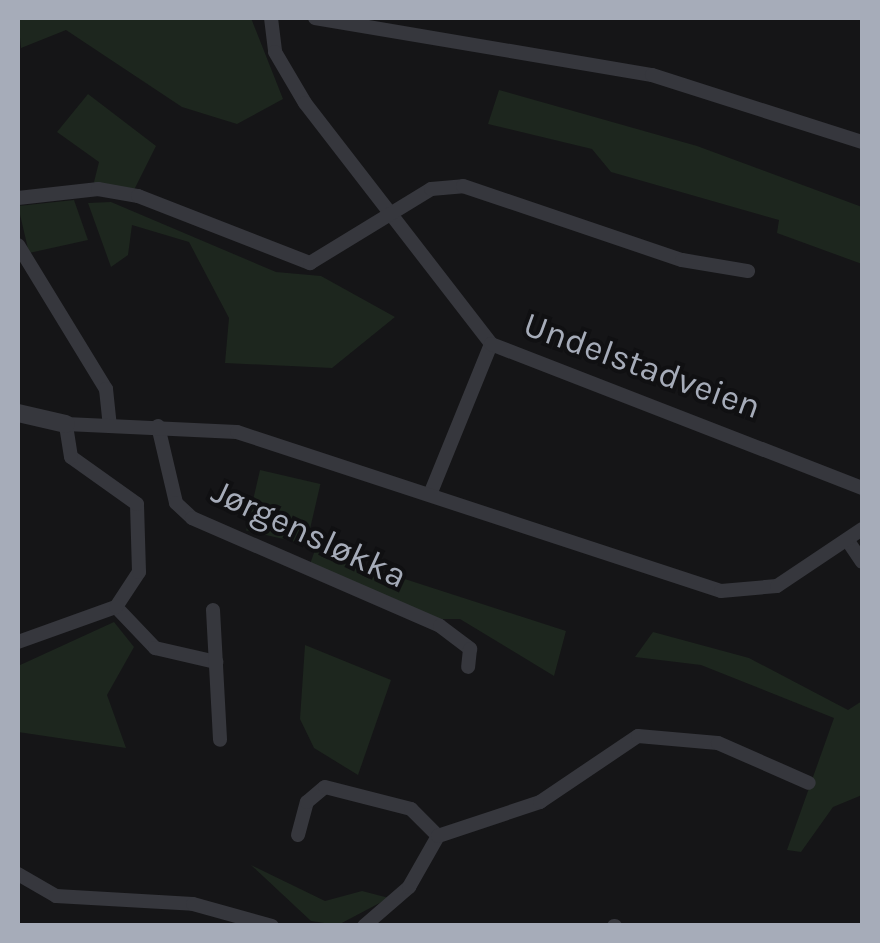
<!DOCTYPE html>
<meta charset="utf-8">
<style>
body{margin:0}
#map{position:relative;width:880px;height:943px;overflow:hidden;background:#151517;font-family:Karla,sans-serif}
div>[style]{position:absolute}
.green>*{inset:0;background:#1d261e;transform-origin:0 0}
.minor>*{height:14px;margin:-7px;padding:0 7px;transform-origin:7px;border-radius:7px;background:#36373d}
.tertiary>*{height:18px;margin:-9px;padding:0 9px;transform-origin:9px;border-radius:9px;background:#36373d}
span{translate:-50% -50%;white-space:nowrap;text-align:center;line-height:1.15;-webkit-text-stroke:8px #101012;paint-order:stroke}
.street-label{font-size:35px;color:#a6acb9}
.frame{position:absolute;inset:0;border:20px solid #a6acb9;pointer-events:none}
</style>
<div id="map">
<div class="green">
<div style="clip-path:polygon(18px 18px,251px 18px,283px 99px,237px 124px,182px 107px,66px 30px,21px 48px)"></div>
<div style="clip-path:polygon(499px 90px,697px 146px,862px 207px,862px 264px,777px 233px,779px 220px,611px 172px,592px 149px,488px 124px)"></div>
<div style="clip-path:polygon(88px 94px,156px 146px,133px 192px,93px 186px,99px 162px,57px 132px)"></div>
<div style="clip-path:polygon(74px 200px,88px 240px,29px 253px,18px 206px)"></div>
<div style="clip-path:polygon(111px 202px,276px 272px,321px 276px,395px 317px,332px 368px,225px 363px,229px 318px,189px 242px,132px 225px,128px 255px,111px 267px,88px 203px)"></div>
<div style="left:260px;top:470px;width:62px;height:62px;rotate:13deg"></div>
<div style="clip-path:polygon(315px 550px,566px 631px,554px 676px,460px 619px,431px 619px,309px 567px)"></div>
<div style="clip-path:polygon(114px 622px,134px 647px,107px 695px,126px 748px,18px 732px,18px 666px)"></div>
<div style="clip-path:polygon(653px 632px,749px 658px,848px 710px,862px 701px,862px 795px,833px 807px,801px 852px,787px 850px,834px 718px,701px 665px,635px 657px)"></div>
<div style="clip-path:polygon(305px 645px,391px 680px,358px 775px,314px 748px,300px 719px)"></div>
<div style="clip-path:polygon(251px 865px,325px 901px,362px 891px,389px 898px,338px 925px,311px 921px)"></div>
</div>
<div class="minor">
<div style="left:271px;top:18px;width:34px;rotate:83deg"></div>
<div style="left:275px;top:52px;width:59px;rotate:59.5deg"></div>
<div style="left:305px;top:103px;width:304px;rotate:52.3deg"></div>
<div style="left:315px;top:18px;width:342px;rotate:9.6deg"></div>
<div style="left:652px;top:75px;width:220px;rotate:17.7deg"></div>
<div style="left:18px;top:198px;width:81px;rotate:-6.4deg"></div>
<div style="left:98px;top:189px;width:41px;rotate:9.9deg"></div>
<div style="left:138px;top:196px;width:185px;rotate:21.3deg"></div>
<div style="left:310px;top:263px;width:142px;rotate:-31.4deg"></div>
<div style="left:431px;top:189px;width:32px;rotate:-5deg"></div>
<div style="left:463px;top:186px;width:231px;rotate:18.7deg"></div>
<div style="left:682px;top:260px;width:67px;rotate:9.5deg"></div>
<div style="left:18px;top:245px;width:169px;rotate:58.6deg"></div>
<div style="left:106px;top:389px;width:37px;rotate:84deg"></div>
<div style="left:158px;top:426px;width:79px;rotate:76.8deg"></div>
<div style="left:176px;top:503px;width:22px;rotate:43deg"></div>
<div style="left:192px;top:518px;width:270px;rotate:23.5deg"></div>
<div style="left:440px;top:626px;width:38px;rotate:37deg"></div>
<div style="left:470px;top:649px;width:18px;rotate:96deg"></div>
<div style="left:431px;top:492px;width:160px;rotate:-67.9deg"></div>
<div style="left:491px;top:344px;width:398px;rotate:21.2deg"></div>
<div style="left:848px;top:541px;width:25px;rotate:56deg"></div>
<div style="left:116px;top:607px;width:57px;rotate:46.4deg"></div>
<div style="left:155px;top:648px;width:63px;rotate:12.9deg"></div>
<div style="left:213px;top:610px;width:130px;rotate:86.9deg"></div>
<div style="left:18px;top:642px;width:104px;rotate:-19.7deg"></div>
<div style="left:116px;top:607px;width:42px;rotate:-56.7deg"></div>
<div style="left:139px;top:572px;width:68px;rotate:-91.7deg"></div>
<div style="left:137px;top:504px;width:81px;rotate:-144.5deg"></div>
<div style="left:71px;top:457px;width:33px;rotate:-99deg"></div>
<div style="left:66px;top:424px;width:171px;rotate:2.7deg"></div>
<div style="left:237px;top:432px;width:509px;rotate:18.19deg"></div>
<div style="left:721px;top:591px;width:56px;rotate:-5.1deg"></div>
<div style="left:777px;top:586px;width:102px;rotate:-33.8deg"></div>
<div style="left:298px;top:835px;width:34px;rotate:-75deg"></div>
<div style="left:307px;top:802px;width:23px;rotate:-40deg"></div>
<div style="left:325px;top:787px;width:89px;rotate:14.3deg"></div>
<div style="left:411px;top:809px;width:38px;rotate:45deg"></div>
<div style="left:18px;top:874px;width:44px;rotate:30.1deg"></div>
<div style="left:56px;top:896px;width:137px;rotate:3.3deg"></div>
<div style="left:193px;top:904px;width:82px;rotate:15.6deg"></div>
<div style="left:364px;top:926px;width:60px;rotate:-40.9deg"></div>
<div style="left:409px;top:887px;width:59px;rotate:-60.4deg"></div>
<div style="left:438px;top:836px;width:108px;rotate:-18.4deg"></div>
<div style="left:540px;top:802px;width:118px;rotate:-34deg"></div>
<div style="left:638px;top:736px;width:80px;rotate:5deg"></div>
<div style="left:718px;top:743px;width:99px;rotate:23.7deg"></div>
<div style="left:614px;top:926px;width:1px"></div>
</div>
<div class="tertiary">
<div style="left:18px;top:413px;width:49px;rotate:12.9deg"></div>
</div>
<div class="street-label">
<span style="left:642px;top:366px;rotate:20deg">Undelstadveien</span>
<span style="left:309px;top:534px;rotate:25deg">Jørgensløkka</span>
</div>
<div class="frame"></div>
</div>
